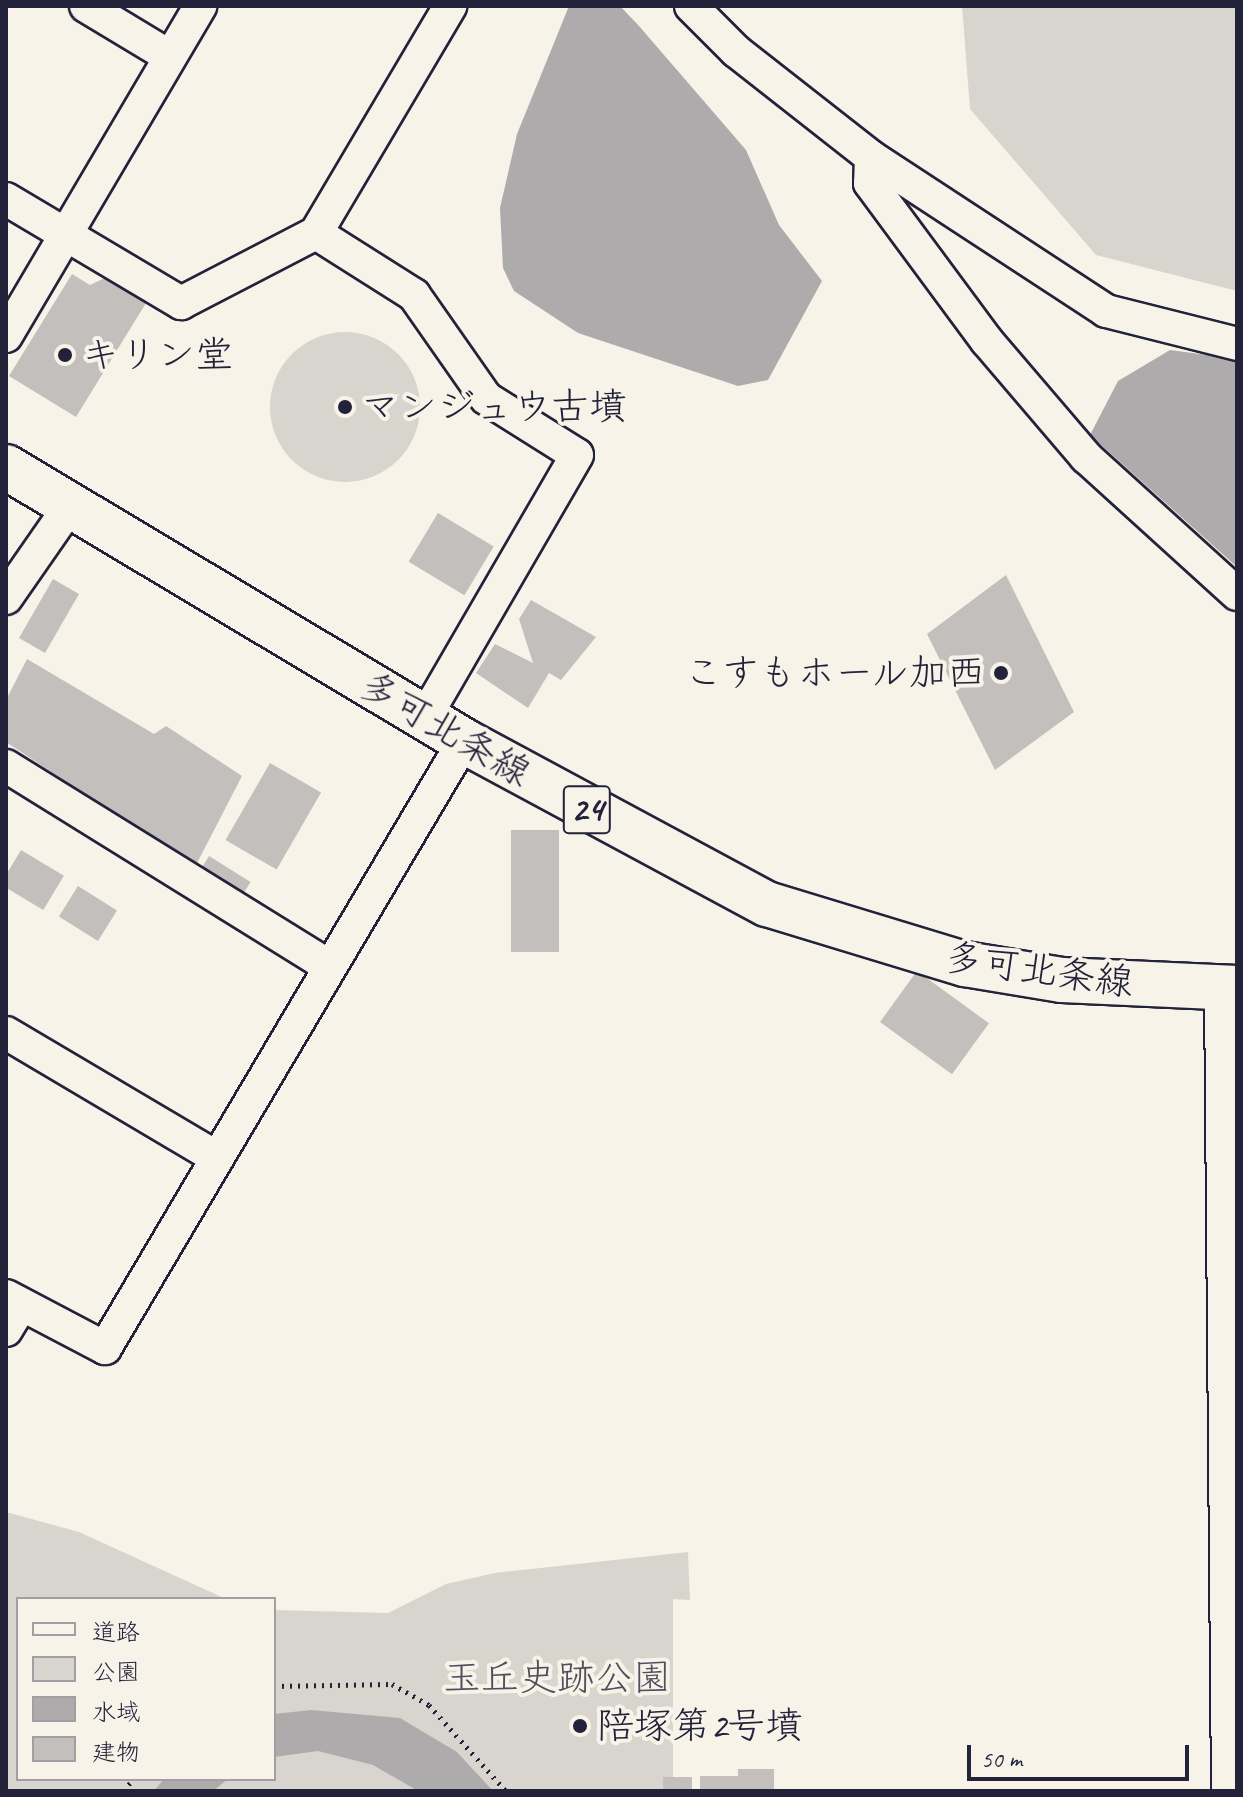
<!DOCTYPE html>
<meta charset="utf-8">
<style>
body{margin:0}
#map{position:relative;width:1243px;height:1797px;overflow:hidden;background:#f7f3e8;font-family:Caveat,"Klee One",sans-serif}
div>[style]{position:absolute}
.green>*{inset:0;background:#d8d5cf}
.round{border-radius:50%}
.water>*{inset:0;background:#aeabad}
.building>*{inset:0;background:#c2bfbd;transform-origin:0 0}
.path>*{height:5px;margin-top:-2.5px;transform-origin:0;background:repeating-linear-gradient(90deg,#22223b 0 2px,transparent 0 8px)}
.roads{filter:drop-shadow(2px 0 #22223b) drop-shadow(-2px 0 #22223b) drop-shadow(0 2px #22223b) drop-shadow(0 -2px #22223b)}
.street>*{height:32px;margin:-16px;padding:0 16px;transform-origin:16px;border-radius:16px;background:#f7f3e8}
.secondary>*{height:44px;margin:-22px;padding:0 22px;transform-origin:22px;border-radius:22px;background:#f7f3e8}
.primary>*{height:44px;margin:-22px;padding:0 22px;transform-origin:22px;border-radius:22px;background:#f7f3e8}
.dots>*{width:22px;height:22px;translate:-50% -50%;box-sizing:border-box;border:4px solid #f7f3e8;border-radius:50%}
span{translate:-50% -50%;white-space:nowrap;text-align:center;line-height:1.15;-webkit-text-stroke:8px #f7f3e8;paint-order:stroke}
.shield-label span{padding:2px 6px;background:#f7f3e8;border:2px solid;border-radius:6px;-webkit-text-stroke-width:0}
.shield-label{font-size:36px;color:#22223b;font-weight:700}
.poi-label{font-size:38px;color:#22223b}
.left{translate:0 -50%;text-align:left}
.right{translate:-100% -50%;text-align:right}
.street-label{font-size:38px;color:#22223b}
.park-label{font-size:38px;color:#504f60}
.frame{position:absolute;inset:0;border:8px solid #22223b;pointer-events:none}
.legend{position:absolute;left:16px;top:1597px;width:260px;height:184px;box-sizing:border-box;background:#f7f3e8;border:2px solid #a29fa3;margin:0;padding:10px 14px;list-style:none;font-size:24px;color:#22223b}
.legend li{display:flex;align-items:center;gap:16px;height:40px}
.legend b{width:40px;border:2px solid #a29fa3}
.scale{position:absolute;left:967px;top:1745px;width:222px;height:36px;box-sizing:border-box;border:4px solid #22223b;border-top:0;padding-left:10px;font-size:24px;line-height:28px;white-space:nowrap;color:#22223b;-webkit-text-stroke:6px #f7f3e8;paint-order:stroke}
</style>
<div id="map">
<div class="green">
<div style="clip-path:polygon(962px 6px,1237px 6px,1237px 291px,1096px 255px,970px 109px)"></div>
<div class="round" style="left:270px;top:332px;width:150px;height:150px"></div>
<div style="clip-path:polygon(6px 1512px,79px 1532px,226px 1599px,18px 1599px,18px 1779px,274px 1779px,274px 1610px,388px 1613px,446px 1584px,495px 1573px,688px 1552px,690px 1600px,673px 1599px,673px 1791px,6px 1791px)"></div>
</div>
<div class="water">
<div style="clip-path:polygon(569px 6px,620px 6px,639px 26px,746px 150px,779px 225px,822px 281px,768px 380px,738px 386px,578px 333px,514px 291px,503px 268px,500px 208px,517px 134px)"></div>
<div style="clip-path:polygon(1170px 350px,1237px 359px,1237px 567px,1090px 435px,1118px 381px)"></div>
<div style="clip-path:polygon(311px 1710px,400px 1718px,457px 1752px,493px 1791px,418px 1791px,373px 1765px,318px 1751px,274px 1757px,274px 1714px)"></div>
<div style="clip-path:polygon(164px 1779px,228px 1779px,213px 1791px,154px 1791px)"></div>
</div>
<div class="building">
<div style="clip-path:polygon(72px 274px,90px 285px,105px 278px,146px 303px,76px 417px,9px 376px)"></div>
<div style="left:438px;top:513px;width:65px;height:57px;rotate:31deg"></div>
<div style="clip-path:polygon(1006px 575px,1074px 712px,995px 770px,927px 634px)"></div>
<div style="left:53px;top:579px;width:30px;height:68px;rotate:30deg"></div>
<div style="clip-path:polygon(531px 600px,596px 637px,561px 680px,549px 673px,528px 708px,476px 673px,495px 644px,533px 663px,519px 619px)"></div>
<div style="clip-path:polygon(27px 659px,154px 734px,166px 726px,242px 776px,195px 867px,6px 742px,6px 700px)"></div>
<div style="left:270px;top:763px;width:59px;height:89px;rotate:30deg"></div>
<div style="left:511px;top:830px;width:48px;height:122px"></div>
<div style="left:21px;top:850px;width:50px;height:40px;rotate:31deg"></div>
<div style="left:209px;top:856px;width:49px;height:17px;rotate:32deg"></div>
<div style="left:78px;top:886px;width:46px;height:36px;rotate:32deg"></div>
<div style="left:917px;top:971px;width:89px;height:63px;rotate:36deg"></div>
<div style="clip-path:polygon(738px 1769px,774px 1769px,774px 1791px,700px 1791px,700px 1776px,738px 1776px)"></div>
<div style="left:663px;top:1777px;width:29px;height:14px"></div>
</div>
<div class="path">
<div style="left:274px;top:1686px;width:118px;rotate:-1deg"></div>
<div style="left:392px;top:1684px;width:43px;rotate:29.6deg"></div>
<div style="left:429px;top:1705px;width:115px;rotate:48.2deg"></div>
<div style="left:124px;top:1791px;width:15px;rotate:-53deg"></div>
</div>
<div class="roads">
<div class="street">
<div style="left:86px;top:6px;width:97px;rotate:31.1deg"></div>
<div style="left:691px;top:6px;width:64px;rotate:45deg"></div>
<div style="left:736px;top:51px;width:172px;rotate:38.1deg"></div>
<div style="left:871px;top:157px;width:281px;rotate:33.2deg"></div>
<div style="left:1106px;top:311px;width:135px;rotate:14.1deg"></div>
<div style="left:871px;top:157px;width:26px;rotate:92deg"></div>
<div style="left:870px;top:183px;width:197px;rotate:53.5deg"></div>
<div style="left:987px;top:341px;width:153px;rotate:49.5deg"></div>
<div style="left:1086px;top:457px;width:204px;rotate:42.2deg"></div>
<div style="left:6px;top:199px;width:204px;rotate:30.7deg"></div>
<div style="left:181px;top:303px;width:152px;rotate:-27.4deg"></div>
<div style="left:316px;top:233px;width:264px;rotate:-59.4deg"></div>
<div style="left:316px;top:233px;width:116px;rotate:32.3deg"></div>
<div style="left:414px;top:295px;width:126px;rotate:55deg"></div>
<div style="left:486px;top:398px;width:107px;rotate:32.1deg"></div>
<div style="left:577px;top:455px;width:303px;rotate:120.1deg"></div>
<div style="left:6px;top:336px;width:383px;rotate:-59.5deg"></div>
<div style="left:6px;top:598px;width:112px;rotate:-55.2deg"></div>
<div style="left:6px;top:766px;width:381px;rotate:31.8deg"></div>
<div style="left:6px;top:1033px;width:245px;rotate:30.6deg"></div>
<div style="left:6px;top:1296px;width:112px;rotate:27.7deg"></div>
<div style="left:105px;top:1348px;width:705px;rotate:-59.4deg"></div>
<div style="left:6px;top:1330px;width:29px;rotate:-59deg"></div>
</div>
<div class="secondary">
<div style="left:1227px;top:989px;width:802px;rotate:89.5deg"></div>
</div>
<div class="primary">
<div style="left:6px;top:467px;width:534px;rotate:30.89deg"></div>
<div style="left:464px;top:741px;width:344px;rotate:28.3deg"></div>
<div style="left:767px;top:904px;width:207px;rotate:16.9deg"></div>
<div style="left:965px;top:964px;width:98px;rotate:9.4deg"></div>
<div style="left:1062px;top:980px;width:175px;rotate:2.6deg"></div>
</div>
</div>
<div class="dots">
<div style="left:65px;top:355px;background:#22223b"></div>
<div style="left:345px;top:407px;background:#22223b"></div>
<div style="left:1001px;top:673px;background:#22223b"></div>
<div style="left:580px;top:1726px;background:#22223b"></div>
</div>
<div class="shield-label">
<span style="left:587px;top:810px">24</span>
</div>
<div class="poi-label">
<span class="left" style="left:81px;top:355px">キリン堂</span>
<span class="left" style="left:361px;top:407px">マンジュウ古墳</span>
<span class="right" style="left:985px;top:673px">こすもホール加西</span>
<span class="left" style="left:596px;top:1726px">陪塚第2号墳</span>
</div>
<div class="street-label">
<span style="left:445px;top:729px;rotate:30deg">多可北条線</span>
<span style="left:1039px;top:970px;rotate:8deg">多可北条線</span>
</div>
<div class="park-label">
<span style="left:557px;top:1678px">玉丘史跡公園</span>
</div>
<div class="frame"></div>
<ul class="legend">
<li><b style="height:10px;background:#f7f3e8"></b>道路</li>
<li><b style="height:22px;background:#d8d5cf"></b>公園</li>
<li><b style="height:22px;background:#aeabad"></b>水域</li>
<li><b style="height:22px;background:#c2bfbd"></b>建物</li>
</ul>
<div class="scale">50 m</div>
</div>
